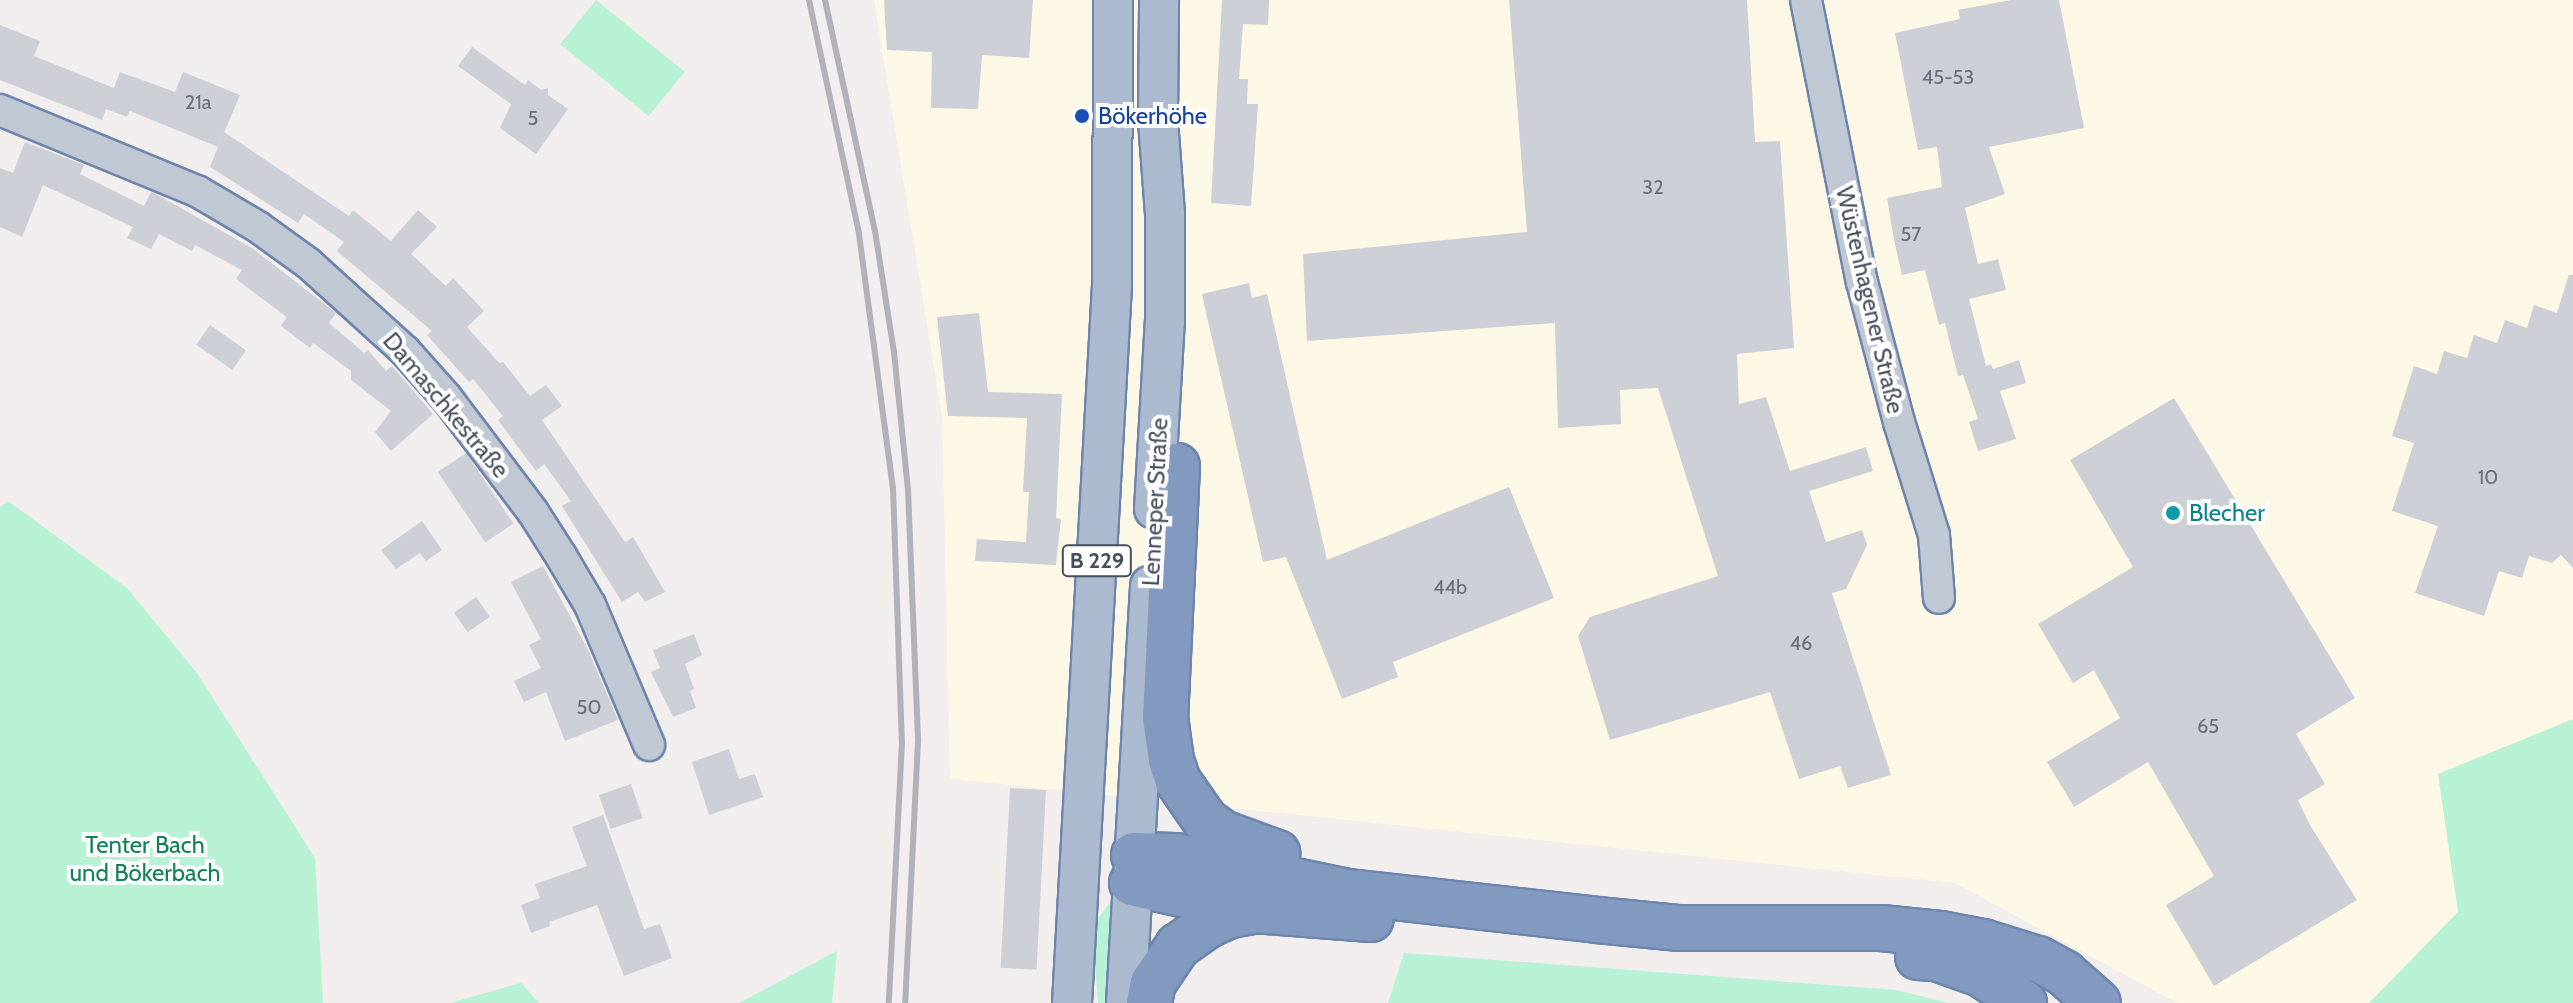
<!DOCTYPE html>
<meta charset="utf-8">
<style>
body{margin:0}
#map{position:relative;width:2573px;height:1003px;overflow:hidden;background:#f1eeed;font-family:Cabin,sans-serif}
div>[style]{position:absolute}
.commercial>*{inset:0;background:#fdf8e5}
.green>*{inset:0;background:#b8f2d4;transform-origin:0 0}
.building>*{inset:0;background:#cccfd6;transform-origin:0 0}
.roads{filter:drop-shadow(2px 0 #6d85ac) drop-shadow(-2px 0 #6d85ac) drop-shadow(0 2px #6d85ac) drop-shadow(0 -2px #6d85ac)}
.minor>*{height:30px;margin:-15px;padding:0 15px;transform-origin:15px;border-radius:15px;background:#c0c8d4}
.major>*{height:38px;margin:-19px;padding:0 19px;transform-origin:19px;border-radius:19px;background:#abbacf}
.highway>*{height:44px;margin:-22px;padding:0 22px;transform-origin:22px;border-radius:22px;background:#829ac0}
.rail>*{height:6px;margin:-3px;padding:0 3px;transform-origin:3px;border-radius:3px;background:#afb2b9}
.dots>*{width:22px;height:22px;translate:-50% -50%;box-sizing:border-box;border:4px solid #fff;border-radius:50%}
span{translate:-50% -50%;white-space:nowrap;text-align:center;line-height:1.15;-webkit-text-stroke:8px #fff;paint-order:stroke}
.number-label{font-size:20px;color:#676f7a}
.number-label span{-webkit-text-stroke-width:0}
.shield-label span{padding:2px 6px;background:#fff;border:2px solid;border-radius:6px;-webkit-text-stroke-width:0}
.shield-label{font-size:22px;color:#454f5c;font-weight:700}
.transit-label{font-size:24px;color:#164399}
.left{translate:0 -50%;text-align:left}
.street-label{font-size:24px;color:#454f5c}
.culture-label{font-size:24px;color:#0d838f}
.park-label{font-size:24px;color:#108354}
</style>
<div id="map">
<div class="commercial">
<div style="clip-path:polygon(874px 0,2573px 0,2573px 719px,2438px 774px,2458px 912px,2369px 1003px,2177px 1003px,1955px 883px,950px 779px,942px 417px)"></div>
</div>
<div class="green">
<div style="left:596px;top:0;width:114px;height:57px;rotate:39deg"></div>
<div style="clip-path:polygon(8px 501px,127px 588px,197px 673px,315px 858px,323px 1003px,0 1003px,0 507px)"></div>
<div style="clip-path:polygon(2573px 719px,2573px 1003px,2369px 1003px,2458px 912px,2438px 774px)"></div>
<div style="clip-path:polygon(1109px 904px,1113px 906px,1108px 1003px,1098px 1003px,1093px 934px,1099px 917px)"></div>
<div style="clip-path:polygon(837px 951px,832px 1003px,739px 1003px)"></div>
<div style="clip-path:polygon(1404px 953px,1896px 990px,1949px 1003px,1388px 1003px)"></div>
<div style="clip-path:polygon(521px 983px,539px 1003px,450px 1003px)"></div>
</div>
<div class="building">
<div style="clip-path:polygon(884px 0,1033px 0,1029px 58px,982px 55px,978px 109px,931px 108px,932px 52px,887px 50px)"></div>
<div style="clip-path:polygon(1222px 0,1269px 0,1268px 25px,1243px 24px,1239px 79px,1248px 79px,1247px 104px,1258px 104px,1251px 206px,1211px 203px)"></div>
<div style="clip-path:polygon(1509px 0,1747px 0,1755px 142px,1780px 141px,1794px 348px,1737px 354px,1739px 404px,1766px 397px,1790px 471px,1866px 447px,1873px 471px,1809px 491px,1826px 542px,1862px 530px,1867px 545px,1846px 589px,1832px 593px,1891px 775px,1848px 788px,1840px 766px,1799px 779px,1770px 692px,1610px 740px,1578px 636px,1590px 617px,1718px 576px,1658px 388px,1620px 390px,1621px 424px,1558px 428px,1555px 323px,1307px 341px,1303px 254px,1527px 232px)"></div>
<div style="clip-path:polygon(2011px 0,2059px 0,2084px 128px,1989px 147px,2005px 194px,1965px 208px,1978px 264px,1998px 259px,2006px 290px,1969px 299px,1986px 366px,1991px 364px,1993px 369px,2019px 360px,2026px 383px,2000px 391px,2016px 439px,1978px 451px,1969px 422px,1978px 419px,1963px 375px,1958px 376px,1945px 323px,1939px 325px,1925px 270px,1902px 275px,1894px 240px,1887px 198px,1942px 187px,1937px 147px,1918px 150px,1895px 33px,1960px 19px,1958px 10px)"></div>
<div style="clip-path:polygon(0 25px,40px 41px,34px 56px,114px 88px,120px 72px,175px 92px,183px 72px,240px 95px,218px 147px,130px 111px,127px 117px,106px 109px,102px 120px,0 80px)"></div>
<div style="clip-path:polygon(472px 47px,525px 85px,528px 80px,541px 90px,548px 88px,548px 95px,568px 109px,536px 154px,500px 128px,511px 104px,458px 66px)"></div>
<div style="clip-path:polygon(224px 132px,349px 216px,353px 210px,391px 241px,418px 210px,437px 227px,411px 254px,446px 286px,453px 278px,484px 311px,467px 327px,499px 363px,503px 362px,530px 396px,546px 385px,562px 406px,542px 420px,625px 542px,633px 537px,665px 592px,645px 602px,638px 592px,622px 602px,562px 506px,571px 501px,544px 464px,536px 471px,498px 420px,503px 416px,473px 379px,469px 382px,427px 335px,432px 331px,337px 251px,344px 242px,304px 214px,298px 223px,210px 167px)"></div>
<div style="clip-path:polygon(25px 142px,84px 165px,80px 174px,144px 206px,151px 192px,154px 193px,252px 248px,336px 313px,329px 323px,364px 353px,368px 350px,386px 371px,392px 366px,433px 414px,391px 451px,375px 432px,391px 411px,351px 380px,351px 371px,313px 343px,310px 348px,281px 326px,287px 317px,236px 279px,242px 270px,195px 245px,192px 251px,159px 234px,151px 249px,127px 238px,133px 227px,43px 185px,22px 237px,0 227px,0 168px,13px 173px)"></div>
<div style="clip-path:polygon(2569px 275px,2573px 275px,2573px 568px,2561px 555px,2552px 563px,2529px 556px,2522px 578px,2499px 571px,2484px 616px,2415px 593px,2438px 526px,2392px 511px,2414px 443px,2392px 436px,2414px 366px,2437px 374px,2444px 351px,2467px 358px,2474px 335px,2497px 343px,2505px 320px,2527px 328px,2534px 305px,2557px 313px)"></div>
<div style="clip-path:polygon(1249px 283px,1252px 298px,1267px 294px,1327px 560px,1509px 487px,1554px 598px,1393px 662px,1398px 677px,1342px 699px,1286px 557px,1263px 562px,1205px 308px,1202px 294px)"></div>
<div style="clip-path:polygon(979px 313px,988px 392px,1062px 394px,1056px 518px,1061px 519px,1056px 565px,975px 561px,977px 539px,1026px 542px,1029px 492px,1023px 492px,1027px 418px,948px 416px,937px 317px)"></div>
<div style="left:210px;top:325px;width:44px;height:24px;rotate:35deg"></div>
<div style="clip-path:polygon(2174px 398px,2355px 698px,2296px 734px,2325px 784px,2298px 800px,2310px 825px,2357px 900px,2214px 986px,2166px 905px,2214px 876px,2148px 762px,2074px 807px,2047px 762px,2120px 718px,2094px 670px,2073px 683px,2038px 624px,2133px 567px,2070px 460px)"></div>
<div style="left:466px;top:453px;width:85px;height:34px;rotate:56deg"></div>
<div style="clip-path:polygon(422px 521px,442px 550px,426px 561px,420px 553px,396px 569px,381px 550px)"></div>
<div style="clip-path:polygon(543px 566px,588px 650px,618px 720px,565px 741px,546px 692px,524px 702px,514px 681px,541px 668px,529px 645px,541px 639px,511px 582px)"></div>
<div style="left:476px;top:597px;width:24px;height:27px;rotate:55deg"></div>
<div style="clip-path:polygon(694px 634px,702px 655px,685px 664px,694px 689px,690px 691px,696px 708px,673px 717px,651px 672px,660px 668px,653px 650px)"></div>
<div style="clip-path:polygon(729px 749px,739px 779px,755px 774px,763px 797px,709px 815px,692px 762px)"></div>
<div style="left:631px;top:784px;width:36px;height:34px;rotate:71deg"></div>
<div style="left:1010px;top:788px;width:36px;height:180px;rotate:3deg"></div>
<div style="clip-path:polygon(603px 815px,644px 929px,660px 924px,672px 958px,624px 976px,597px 905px,549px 922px,550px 926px,531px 933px,521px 905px,540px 898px,535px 884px,587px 866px,572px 827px)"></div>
</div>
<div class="roads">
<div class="minor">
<div style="left:1806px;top:0;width:288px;rotate:78.8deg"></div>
<div style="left:1862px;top:282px;width:145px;rotate:75.2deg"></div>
<div style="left:1899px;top:422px;width:118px;rotate:72.8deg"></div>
<div style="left:1934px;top:535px;width:63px;rotate:85.5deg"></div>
<div style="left:0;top:110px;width:213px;rotate:22.4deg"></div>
<div style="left:197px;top:191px;width:71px;rotate:30.5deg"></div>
<div style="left:258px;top:227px;width:62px;rotate:35.8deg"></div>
<div style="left:308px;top:263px;width:131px;rotate:42.2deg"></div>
<div style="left:405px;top:351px;width:62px;rotate:48.3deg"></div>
<div style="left:446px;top:397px;width:144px;rotate:52.9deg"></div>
<div style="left:533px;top:512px;width:52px;rotate:57.5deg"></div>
<div style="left:561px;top:556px;width:57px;rotate:59.4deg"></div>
<div style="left:590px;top:605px;width:152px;rotate:67.1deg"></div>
</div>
<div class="major">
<div style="left:1154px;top:509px;width:188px;rotate:-86.7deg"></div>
<div style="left:1165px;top:321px;width:107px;rotate:-90deg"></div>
<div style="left:1165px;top:214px;width:93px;rotate:-94.3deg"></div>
<div style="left:1158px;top:121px;width:121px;rotate:-89.5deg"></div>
<div style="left:1072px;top:1003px;width:718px;rotate:-86.81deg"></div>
<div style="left:1112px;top:286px;width:286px;rotate:-89.8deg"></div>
<div style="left:1126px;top:1003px;width:418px;rotate:-86.7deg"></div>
</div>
<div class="highway">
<div style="left:1177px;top:466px;width:251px;rotate:92.7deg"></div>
<div style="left:1165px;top:717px;width:43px;rotate:82.1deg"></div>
<div style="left:1171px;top:760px;width:22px;rotate:72deg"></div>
<div style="left:1178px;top:781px;width:47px;rotate:55.3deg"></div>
<div style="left:1205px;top:820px;width:21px;rotate:37deg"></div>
<div style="left:1222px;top:833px;width:59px;rotate:20deg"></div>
<div style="left:1134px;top:855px;width:42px;rotate:1.4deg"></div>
<div style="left:1176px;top:856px;width:177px;rotate:11.8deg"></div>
<div style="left:1349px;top:892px;width:250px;rotate:6.4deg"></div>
<div style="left:1597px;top:920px;width:81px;rotate:5.6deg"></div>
<div style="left:1678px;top:928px;width:203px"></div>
<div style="left:1881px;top:928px;width:59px;rotate:5.8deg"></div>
<div style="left:1940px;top:934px;width:44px;rotate:10.5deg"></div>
<div style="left:1983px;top:942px;width:58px;rotate:17.2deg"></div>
<div style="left:2038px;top:959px;width:30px;rotate:28deg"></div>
<div style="left:2064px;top:973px;width:45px;rotate:41.4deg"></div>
<div style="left:1132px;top:883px;width:125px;rotate:12.5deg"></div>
<div style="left:1254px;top:910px;width:117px;rotate:4.4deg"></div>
<div style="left:1918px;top:957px;width:18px;rotate:3deg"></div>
<div style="left:1936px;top:958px;width:48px;rotate:19.6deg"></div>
<div style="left:1981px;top:974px;width:52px;rotate:34deg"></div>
<div style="left:1149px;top:1003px;width:20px;rotate:-79deg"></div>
<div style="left:1153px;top:983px;width:45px;rotate:-56deg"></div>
<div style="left:1178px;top:946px;width:37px;rotate:-35deg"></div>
<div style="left:1208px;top:925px;width:24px;rotate:-24deg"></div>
<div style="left:1230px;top:915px;width:23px;rotate:-10deg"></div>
</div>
</div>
<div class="rail">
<div style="left:809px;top:0;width:239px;rotate:77.9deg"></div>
<div style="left:859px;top:234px;width:256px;rotate:82.4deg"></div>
<div style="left:893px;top:488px;width:254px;rotate:88deg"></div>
<div style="left:902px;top:742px;width:261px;rotate:92.9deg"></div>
<div style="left:825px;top:0;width:236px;rotate:77.8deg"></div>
<div style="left:875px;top:231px;width:122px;rotate:81.1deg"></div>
<div style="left:894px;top:352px;width:139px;rotate:84.2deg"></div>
<div style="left:908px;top:490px;width:251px;rotate:87.7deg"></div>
<div style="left:918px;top:741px;width:262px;rotate:92.8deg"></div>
</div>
<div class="dots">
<div style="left:1082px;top:116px;background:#1a4fb4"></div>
<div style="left:2173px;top:513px;background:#0f9aa8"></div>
</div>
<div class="number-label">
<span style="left:1948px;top:77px">45-53</span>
<span style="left:198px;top:102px">21a</span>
<span style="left:533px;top:118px">5</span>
<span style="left:1653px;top:187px">32</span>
<span style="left:1911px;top:234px">57</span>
<span style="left:2488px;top:477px">10</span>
<span style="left:1450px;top:587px">44b</span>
<span style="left:1801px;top:643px">46</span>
<span style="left:589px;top:707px">50</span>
<span style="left:2208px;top:726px">65</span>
</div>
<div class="shield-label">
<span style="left:1097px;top:561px">B 229</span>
</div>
<div class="transit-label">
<span class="left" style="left:1098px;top:116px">Bökerhöhe</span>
</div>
<div class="street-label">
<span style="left:1870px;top:300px;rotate:77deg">Wüstenhagener Straße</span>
<span style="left:446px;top:405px;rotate:50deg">Damaschkestraße</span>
<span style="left:1155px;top:502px;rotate:-87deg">Lenneper Straße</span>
</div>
<div class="culture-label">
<span class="left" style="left:2189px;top:513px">Blecher</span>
</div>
<div class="park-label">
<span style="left:145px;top:859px">Tenter Bach<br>und Bökerbach</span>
</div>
</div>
